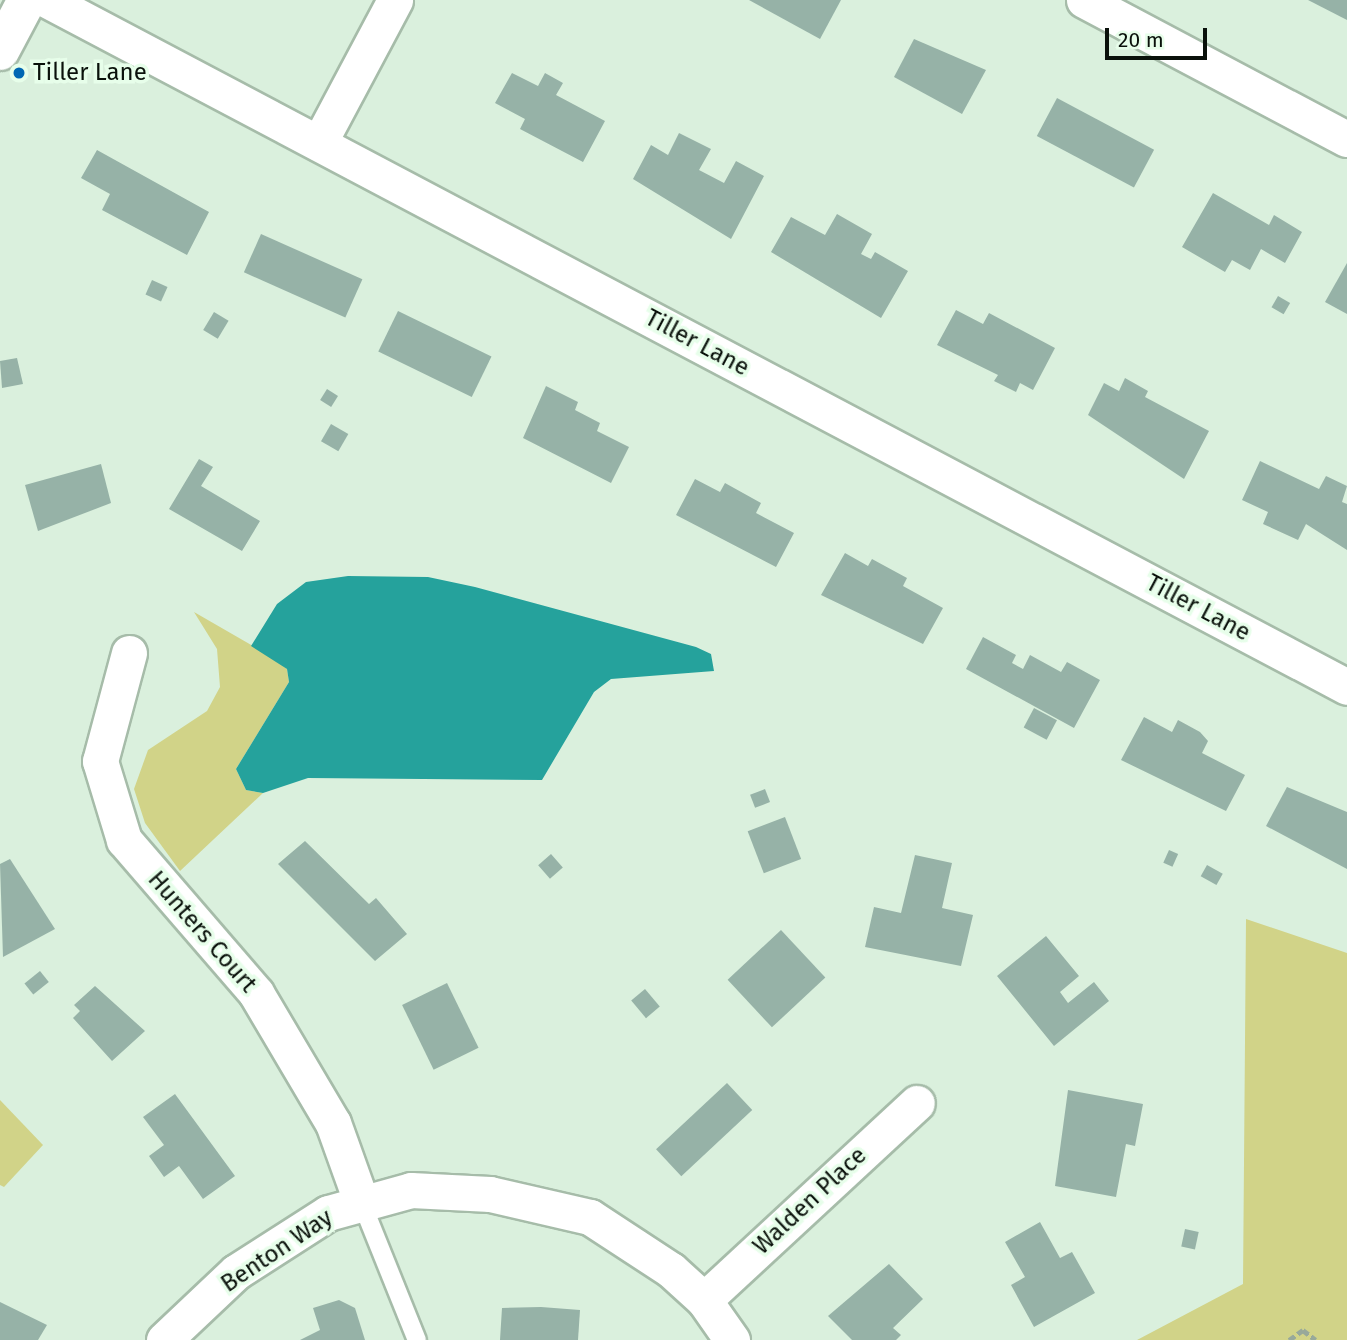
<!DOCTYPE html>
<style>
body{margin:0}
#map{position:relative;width:1347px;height:1340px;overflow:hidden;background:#daf0dd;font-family:"Fira Sans",sans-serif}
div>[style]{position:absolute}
.green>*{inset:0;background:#d1d388}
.water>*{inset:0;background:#25a29c}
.building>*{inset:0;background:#96b2a7;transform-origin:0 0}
.path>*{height:4.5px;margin-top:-2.25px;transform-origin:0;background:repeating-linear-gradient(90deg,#98a99a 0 7px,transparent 0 10.5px)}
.roads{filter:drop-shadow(2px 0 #a6bca9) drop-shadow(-2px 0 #a6bca9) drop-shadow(0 2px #a6bca9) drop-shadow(0 -2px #a6bca9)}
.lane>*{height:18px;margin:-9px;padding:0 9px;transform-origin:9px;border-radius:9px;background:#fff}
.street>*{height:35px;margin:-17.5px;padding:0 17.5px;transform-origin:17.5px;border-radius:17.5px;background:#fff}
.secondary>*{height:38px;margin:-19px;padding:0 19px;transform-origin:19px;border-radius:19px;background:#fff}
.dots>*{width:19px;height:19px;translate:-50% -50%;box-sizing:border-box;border:4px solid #e7feea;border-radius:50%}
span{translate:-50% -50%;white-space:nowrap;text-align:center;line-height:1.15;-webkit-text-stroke:7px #e7feea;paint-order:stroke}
.poi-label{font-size:24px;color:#0a110b}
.left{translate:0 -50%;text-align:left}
.street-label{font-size:24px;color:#0a110b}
.scale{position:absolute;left:1105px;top:28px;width:102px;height:32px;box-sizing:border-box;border:4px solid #0a110b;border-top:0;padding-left:9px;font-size:21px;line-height:24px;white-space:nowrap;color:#0a110b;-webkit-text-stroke:5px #e7feea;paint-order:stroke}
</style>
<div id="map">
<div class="green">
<div style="clip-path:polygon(194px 612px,272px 657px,287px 669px,289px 682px,236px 769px,246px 790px,263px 793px,180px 871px,145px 823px,134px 789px,148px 750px,207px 711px,220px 687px,217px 649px)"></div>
<div style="clip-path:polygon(1246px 919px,1347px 953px,1347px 1340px,1137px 1340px,1243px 1284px)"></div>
<div style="clip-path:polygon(0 1100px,43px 1145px,4px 1187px,0 1185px)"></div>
</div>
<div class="water">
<div style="clip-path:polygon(348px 576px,428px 577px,475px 587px,696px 647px,711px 654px,714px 671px,611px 679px,594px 692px,542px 780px,308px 778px,263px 793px,246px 790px,236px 769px,289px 682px,287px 669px,251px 646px,277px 604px,306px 582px)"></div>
</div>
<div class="building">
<div style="clip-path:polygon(749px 0,841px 0,820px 39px)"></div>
<div style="clip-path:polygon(1308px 0,1347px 0,1347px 20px)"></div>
<div style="clip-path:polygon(914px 39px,986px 70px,962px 114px,894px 77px)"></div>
<div style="clip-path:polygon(512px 73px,538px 86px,545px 73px,563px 83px,556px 95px,605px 121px,583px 162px,520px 129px,525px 119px,495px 103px)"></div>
<div style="left:1057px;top:98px;width:110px;height:43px;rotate:28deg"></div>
<div style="clip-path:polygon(679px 133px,711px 149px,699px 170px,724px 183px,736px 161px,764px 176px,731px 239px,633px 179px,651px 145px,668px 155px)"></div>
<div style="clip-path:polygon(97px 150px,209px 212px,187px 255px,102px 210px,110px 194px,81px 178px)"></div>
<div style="clip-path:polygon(1213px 193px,1269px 225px,1274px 215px,1302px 232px,1285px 263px,1261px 249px,1250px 270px,1232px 260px,1225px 272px,1182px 247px)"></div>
<div style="clip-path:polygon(837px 214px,872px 234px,861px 254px,871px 259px,875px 252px,908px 271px,881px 318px,771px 252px,791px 217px,825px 235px)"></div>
<div style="left:261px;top:234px;width:111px;height:42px;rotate:24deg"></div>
<div style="clip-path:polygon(1347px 263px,1347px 314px,1325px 302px)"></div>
<div style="left:152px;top:280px;width:17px;height:16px;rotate:24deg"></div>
<div style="left:1278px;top:296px;width:14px;height:13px;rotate:30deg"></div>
<div style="clip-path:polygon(956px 310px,983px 324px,989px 313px,1055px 348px,1033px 390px,1020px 383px,1016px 392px,994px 381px,998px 375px,937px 345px)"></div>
<div style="left:398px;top:311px;width:104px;height:45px;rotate:26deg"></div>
<div style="left:214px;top:312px;width:17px;height:21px;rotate:31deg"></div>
<div style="clip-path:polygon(17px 358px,23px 384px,2px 388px,0 361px)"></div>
<div style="clip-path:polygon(1125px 378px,1148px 391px,1145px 397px,1209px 431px,1184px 479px,1088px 415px,1104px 383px,1119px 391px)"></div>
<div style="clip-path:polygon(546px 386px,578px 402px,575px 410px,600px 423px,597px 431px,629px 447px,611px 483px,523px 438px)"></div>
<div style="left:327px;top:389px;width:13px;height:13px;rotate:32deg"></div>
<div style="left:331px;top:424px;width:20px;height:20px;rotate:30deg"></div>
<div style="clip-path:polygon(199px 459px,213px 467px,201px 486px,260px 521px,242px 551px,169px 509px)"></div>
<div style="clip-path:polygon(1260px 461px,1319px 489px,1326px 476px,1347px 486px,1342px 502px,1347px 504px,1347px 550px,1306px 524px,1298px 540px,1263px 524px,1268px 512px,1242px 500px)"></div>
<div style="clip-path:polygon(101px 464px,111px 503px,38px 531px,25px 485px)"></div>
<div style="clip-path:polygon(695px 479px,720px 492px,725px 483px,761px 503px,756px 513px,794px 533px,776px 567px,676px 515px)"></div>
<div style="clip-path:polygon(845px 553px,868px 566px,872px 559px,907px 578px,903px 586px,943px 608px,923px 644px,821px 595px)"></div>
<div style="clip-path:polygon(983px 637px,1016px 655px,1012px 663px,1023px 669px,1030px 655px,1061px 672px,1067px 662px,1100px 680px,1074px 728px,966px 669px)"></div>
<div style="left:1034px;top:708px;width:26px;height:22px;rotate:28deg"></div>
<div style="clip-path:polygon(1144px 717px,1172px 732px,1178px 720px,1200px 732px,1208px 741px,1202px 753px,1245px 775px,1226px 811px,1121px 760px)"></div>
<div style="clip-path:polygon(1287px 787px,1347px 812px,1347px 869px,1266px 826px)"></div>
<div style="left:765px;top:789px;width:14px;height:16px;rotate:69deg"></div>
<div style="left:785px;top:817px;width:45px;height:40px;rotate:69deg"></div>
<div style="clip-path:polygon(305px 841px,369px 904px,376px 898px,407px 934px,375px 961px,278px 864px)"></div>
<div style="left:1169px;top:850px;width:10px;height:14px;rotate:24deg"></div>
<div style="left:551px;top:854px;width:18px;height:17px;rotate:49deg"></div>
<div style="clip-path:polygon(915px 855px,952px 863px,942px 908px,973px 915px,961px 966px,865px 947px,874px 907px,901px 913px)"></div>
<div style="clip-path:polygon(10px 859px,55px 929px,3px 957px,0 864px)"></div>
<div style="left:1207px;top:865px;width:18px;height:13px;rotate:29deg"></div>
<div style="left:781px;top:930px;width:65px;height:73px;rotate:47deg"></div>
<div style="clip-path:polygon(1046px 936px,1079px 976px,1060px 992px,1068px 1003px,1094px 982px,1109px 1001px,1054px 1046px,997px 976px)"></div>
<div style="left:40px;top:971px;width:14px;height:20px;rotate:51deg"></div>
<div style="left:447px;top:983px;width:72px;height:50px;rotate:64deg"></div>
<div style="clip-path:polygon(95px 986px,145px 1031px,112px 1061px,73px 1018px,80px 1011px,74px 1005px)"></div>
<div style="left:645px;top:989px;width:23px;height:18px;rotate:50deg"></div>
<div style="left:727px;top:1083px;width:37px;height:97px;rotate:47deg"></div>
<div style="clip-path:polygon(1068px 1090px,1143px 1104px,1135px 1146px,1126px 1144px,1116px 1197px,1055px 1186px)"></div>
<div style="clip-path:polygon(175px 1094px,235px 1176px,203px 1199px,179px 1166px,164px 1177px,149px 1156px,164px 1145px,143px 1117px)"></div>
<div style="clip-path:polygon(1040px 1222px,1060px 1258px,1072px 1252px,1095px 1293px,1034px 1327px,1011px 1285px,1025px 1277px,1005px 1242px)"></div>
<div style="left:1185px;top:1229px;width:14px;height:18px;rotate:12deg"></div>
<div style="clip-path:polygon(889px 1264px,923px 1299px,893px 1328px,901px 1335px,896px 1340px,852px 1340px,828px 1316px)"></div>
<div style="clip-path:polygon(339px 1300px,355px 1308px,365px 1340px,300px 1340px,320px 1330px,313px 1308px)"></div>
<div style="clip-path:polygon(0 1302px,47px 1325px,38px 1340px,0 1340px)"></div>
<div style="clip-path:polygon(541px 1307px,580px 1310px,578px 1340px,500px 1340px,502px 1308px)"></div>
</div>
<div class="path">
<div style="left:1289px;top:1340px;width:17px;rotate:-36deg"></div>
<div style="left:1303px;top:1330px;width:16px;rotate:38deg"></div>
</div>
<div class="roads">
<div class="lane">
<div style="left:361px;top:1201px;width:150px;rotate:68.1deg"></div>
</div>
<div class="street">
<div style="left:47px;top:0;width:1470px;rotate:27.85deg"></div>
<div style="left:1084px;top:0;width:297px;rotate:27.9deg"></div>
<div style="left:319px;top:143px;width:162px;rotate:-62deg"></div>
<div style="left:129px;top:653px;width:112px;rotate:105deg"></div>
<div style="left:100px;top:761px;width:83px;rotate:73.1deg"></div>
<div style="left:124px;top:840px;width:202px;rotate:49.2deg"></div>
<div style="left:256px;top:993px;width:151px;rotate:59.4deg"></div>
<div style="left:333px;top:1123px;width:83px;rotate:70.3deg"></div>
<div style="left:704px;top:1300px;width:290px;rotate:-42.8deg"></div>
<div style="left:164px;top:1340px;width:99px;rotate:-43.4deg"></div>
<div style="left:236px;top:1272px;width:109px;rotate:-32.7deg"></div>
<div style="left:328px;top:1213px;width:86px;rotate:-15.5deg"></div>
<div style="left:411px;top:1190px;width:79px;rotate:2.9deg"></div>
<div style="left:490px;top:1194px;width:103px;rotate:13deg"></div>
<div style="left:590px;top:1217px;width:97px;rotate:33.2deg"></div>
<div style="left:671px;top:1270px;width:45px;rotate:42.3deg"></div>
<div style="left:704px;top:1300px;width:49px;rotate:55deg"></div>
</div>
<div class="secondary">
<div style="left:0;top:51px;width:58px;rotate:-62.1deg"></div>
</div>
</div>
<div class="dots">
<div style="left:19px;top:73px;background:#0067b3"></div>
</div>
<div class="poi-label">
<span class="left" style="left:33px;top:73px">Tiller Lane</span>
</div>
<div class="street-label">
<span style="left:697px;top:343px;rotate:28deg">Tiller Lane</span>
<span style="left:1198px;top:608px;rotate:28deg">Tiller Lane</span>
<span style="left:202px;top:932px;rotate:49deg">Hunters Court</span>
<span style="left:810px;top:1201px;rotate:-43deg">Walden Place</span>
<span style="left:277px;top:1251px;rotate:-34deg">Benton Way</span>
</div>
<div class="scale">20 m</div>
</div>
